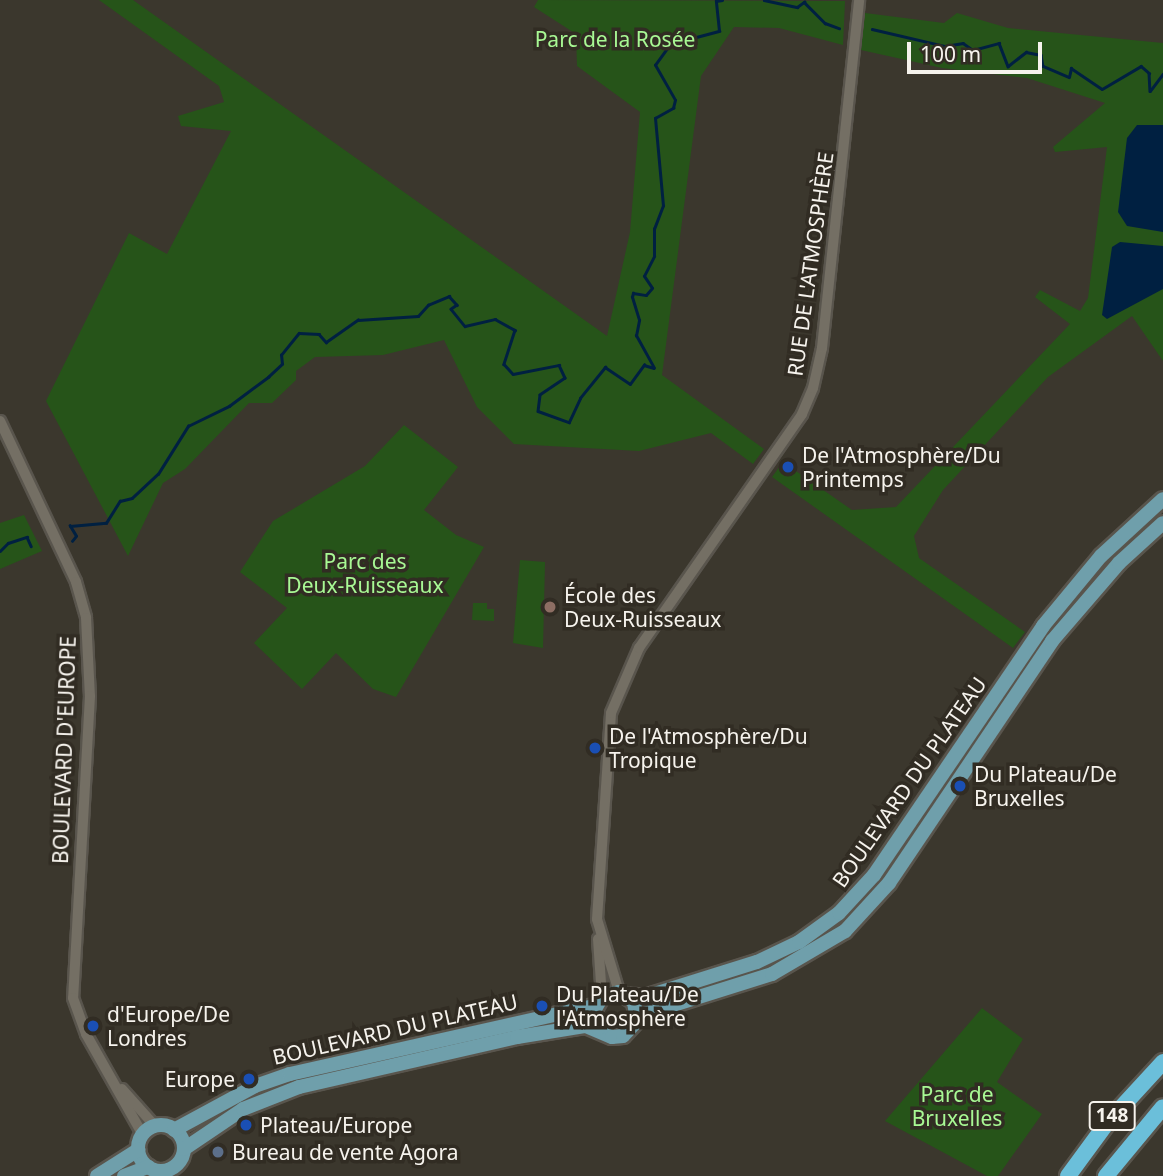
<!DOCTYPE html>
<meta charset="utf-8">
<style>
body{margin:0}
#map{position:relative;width:1163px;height:1176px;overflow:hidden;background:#3b372d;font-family:"Noto Sans",sans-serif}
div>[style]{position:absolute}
.green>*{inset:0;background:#265419}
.water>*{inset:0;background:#002041}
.stream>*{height:2.5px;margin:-1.25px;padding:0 1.25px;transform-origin:1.25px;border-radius:1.25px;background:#002041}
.roads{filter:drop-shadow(2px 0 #59554d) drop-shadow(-2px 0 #59554d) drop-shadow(0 2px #59554d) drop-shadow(0 -2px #59554d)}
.minor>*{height:10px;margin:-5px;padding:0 5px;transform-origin:5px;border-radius:5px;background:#746f64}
.major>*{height:14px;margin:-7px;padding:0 7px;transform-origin:7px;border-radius:7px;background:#6f9fab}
.major>.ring{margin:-7px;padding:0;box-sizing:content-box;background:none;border:14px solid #6f9fab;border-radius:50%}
.highway>*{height:16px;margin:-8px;padding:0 8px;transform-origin:8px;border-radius:8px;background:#6bbfda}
.dots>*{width:19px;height:19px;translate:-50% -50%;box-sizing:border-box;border:4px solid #312c23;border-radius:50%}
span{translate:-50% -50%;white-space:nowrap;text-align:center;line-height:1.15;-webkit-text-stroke:7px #312c23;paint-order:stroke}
.shield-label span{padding:2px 5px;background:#312c23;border:2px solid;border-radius:5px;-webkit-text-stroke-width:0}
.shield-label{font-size:19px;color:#f6f3ed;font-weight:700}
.park-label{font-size:21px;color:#a8f894}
.street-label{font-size:21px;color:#f6f3ed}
.poi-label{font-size:21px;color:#f6f3ed}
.left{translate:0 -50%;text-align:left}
.right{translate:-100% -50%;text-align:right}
.scale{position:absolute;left:907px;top:42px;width:135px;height:32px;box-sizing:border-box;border:4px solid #f6f3ed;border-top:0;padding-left:9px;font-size:21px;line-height:24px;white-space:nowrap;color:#f6f3ed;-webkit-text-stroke:5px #312c23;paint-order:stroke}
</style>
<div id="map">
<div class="green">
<div style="clip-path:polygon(99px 0,133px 0,607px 336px,630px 232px,640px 112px,577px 66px,576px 34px,534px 7px,538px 0,845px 1px,843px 45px,779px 28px,734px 27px,701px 76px,662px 375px,764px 449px,753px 464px,711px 433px,639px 451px,514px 444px,477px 407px,444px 340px,383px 355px,315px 357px,296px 371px,296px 380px,272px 403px,249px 403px,185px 469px,163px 483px,128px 556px,46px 401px,129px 233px,167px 254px,231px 131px,181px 126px,178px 116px,224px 102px,219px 86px)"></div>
<div style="clip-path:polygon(865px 13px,944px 23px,957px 13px,1008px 28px,1163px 43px,1163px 361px,1132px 316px,1048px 377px,943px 490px,914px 536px,919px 558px,1025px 632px,1013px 648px,772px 477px,783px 462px,852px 510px,896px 507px,1070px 324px,1035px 297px,1040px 290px,1080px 311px,1088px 298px,1107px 147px,1055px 152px,1053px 147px,1105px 103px,1027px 78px,942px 68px,861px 50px)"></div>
<div style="clip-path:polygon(404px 425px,458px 467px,424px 510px,456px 535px,484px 547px,396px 697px,373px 689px,336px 653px,302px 689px,254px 643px,287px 608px,240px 572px,273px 521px,365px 466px)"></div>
<div style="clip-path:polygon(24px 515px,42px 551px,0 569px,0 523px)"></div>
<div style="clip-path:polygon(520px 560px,545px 562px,543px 648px,513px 643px)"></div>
<div style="clip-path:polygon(473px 603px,487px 603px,487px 609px,494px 609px,494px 621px,472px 620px)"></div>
<div style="clip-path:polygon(982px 1008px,1023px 1039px,997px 1082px,1042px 1114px,998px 1176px,987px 1176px,885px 1121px)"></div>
</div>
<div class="water">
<div style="clip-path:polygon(1137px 125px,1163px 125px,1163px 232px,1127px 226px,1118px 212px,1127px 138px)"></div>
<div style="clip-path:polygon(1120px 242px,1163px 246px,1163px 289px,1107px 319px,1102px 315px,1112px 247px)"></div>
</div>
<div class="stream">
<div style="left:764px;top:0;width:34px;rotate:12deg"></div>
<div style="left:797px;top:7px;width:9px;rotate:-36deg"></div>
<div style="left:804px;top:2px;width:30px;rotate:45deg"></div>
<div style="left:825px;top:23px;width:15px;rotate:20deg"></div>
<div style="left:872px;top:29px;width:75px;rotate:13.1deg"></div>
<div style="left:945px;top:46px;width:18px;rotate:-9deg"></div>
<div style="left:963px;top:43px;width:12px;rotate:35deg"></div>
<div style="left:973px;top:50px;width:27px;rotate:-15deg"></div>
<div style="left:999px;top:43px;width:25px;rotate:69deg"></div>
<div style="left:1008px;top:66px;width:23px;rotate:-38deg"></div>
<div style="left:1026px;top:52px;width:15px;rotate:11deg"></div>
<div style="left:1041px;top:55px;width:11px;rotate:80deg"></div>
<div style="left:1043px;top:66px;width:28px;rotate:23deg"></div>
<div style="left:1069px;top:77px;width:9px;rotate:-77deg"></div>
<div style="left:1071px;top:68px;width:37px;rotate:34deg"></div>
<div style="left:1102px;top:89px;width:45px;rotate:-30.5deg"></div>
<div style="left:1141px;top:66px;width:11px;rotate:41deg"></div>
<div style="left:1149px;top:73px;width:18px;rotate:87deg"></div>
<div style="left:1150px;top:91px;width:21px;rotate:-53deg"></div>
<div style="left:72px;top:541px;width:6px;rotate:-51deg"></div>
<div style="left:76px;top:536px;width:12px;rotate:-121deg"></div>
<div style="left:70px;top:526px;width:36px;rotate:-5deg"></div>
<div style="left:106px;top:523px;width:26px;rotate:-58deg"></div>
<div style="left:120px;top:501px;width:12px;rotate:-14deg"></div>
<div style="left:132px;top:498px;width:35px;rotate:-43deg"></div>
<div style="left:158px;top:474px;width:57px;rotate:-58deg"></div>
<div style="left:188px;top:426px;width:46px;rotate:-26deg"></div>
<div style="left:229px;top:406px;width:49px;rotate:-36.6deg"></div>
<div style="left:268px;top:377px;width:19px;rotate:-43deg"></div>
<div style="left:282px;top:364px;width:9px;rotate:-96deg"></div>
<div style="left:281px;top:355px;width:28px;rotate:-51deg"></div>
<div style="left:299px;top:333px;width:20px;rotate:3deg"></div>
<div style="left:319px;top:334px;width:11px;rotate:49deg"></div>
<div style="left:326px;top:342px;width:39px;rotate:-35deg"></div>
<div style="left:358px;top:320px;width:60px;rotate:-3.8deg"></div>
<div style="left:418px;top:316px;width:15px;rotate:-48deg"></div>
<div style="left:428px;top:305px;width:23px;rotate:-23deg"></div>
<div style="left:449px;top:296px;width:12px;rotate:48deg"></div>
<div style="left:457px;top:305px;width:7px;rotate:146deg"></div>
<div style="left:451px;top:309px;width:22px;rotate:51deg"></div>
<div style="left:465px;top:326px;width:31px;rotate:-13deg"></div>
<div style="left:495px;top:319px;width:23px;rotate:29deg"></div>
<div style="left:515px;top:330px;width:36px;rotate:108deg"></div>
<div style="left:504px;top:364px;width:13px;rotate:48deg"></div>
<div style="left:513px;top:374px;width:47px;rotate:-11.1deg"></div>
<div style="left:559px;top:365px;width:14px;rotate:65deg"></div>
<div style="left:565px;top:378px;width:30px;rotate:146deg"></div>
<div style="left:540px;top:395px;width:16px;rotate:97deg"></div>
<div style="left:538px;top:411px;width:33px;rotate:20deg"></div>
<div style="left:569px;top:422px;width:26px;rotate:-65deg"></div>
<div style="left:580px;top:398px;width:40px;rotate:-51deg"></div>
<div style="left:605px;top:367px;width:30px;rotate:34deg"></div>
<div style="left:630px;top:384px;width:24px;rotate:-54deg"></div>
<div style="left:644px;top:365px;width:10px;rotate:17deg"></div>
<div style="left:654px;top:368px;width:37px;rotate:-119deg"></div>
<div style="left:636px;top:336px;width:16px;rotate:-79deg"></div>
<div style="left:639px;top:320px;width:24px;rotate:-107deg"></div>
<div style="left:632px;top:297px;width:4px;rotate:-76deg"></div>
<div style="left:633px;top:293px;width:13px;rotate:9deg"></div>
<div style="left:646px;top:295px;width:9px;rotate:-49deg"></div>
<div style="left:652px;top:288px;width:14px;rotate:-124deg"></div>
<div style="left:644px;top:276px;width:22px;rotate:-63deg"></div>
<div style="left:654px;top:256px;width:27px;rotate:-90deg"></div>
<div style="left:654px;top:229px;width:25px;rotate:-69deg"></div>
<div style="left:663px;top:206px;width:88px;rotate:-95.2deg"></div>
<div style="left:655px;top:118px;width:21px;rotate:-29deg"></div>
<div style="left:673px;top:108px;width:8px;rotate:-76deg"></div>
<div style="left:675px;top:100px;width:40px;rotate:-119.7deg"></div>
<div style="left:655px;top:65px;width:26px;rotate:-54deg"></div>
<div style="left:670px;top:44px;width:51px;rotate:-14.9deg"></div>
<div style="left:719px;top:31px;width:30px;rotate:-96deg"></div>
<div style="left:716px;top:1px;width:6px;rotate:-9deg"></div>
<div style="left:0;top:551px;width:11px;rotate:-45deg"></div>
<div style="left:8px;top:543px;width:20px;rotate:-18deg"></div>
<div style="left:27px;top:537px;width:10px;rotate:66deg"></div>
</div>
<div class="roads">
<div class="minor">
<div style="left:0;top:421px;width:178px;rotate:64.7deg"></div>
<div style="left:76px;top:582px;width:37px;rotate:74deg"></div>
<div style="left:86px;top:618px;width:78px;rotate:87.1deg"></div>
<div style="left:90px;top:696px;width:302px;rotate:93.2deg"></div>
<div style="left:73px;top:998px;width:38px;rotate:70deg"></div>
<div style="left:86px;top:1034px;width:116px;rotate:60.6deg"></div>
<div style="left:598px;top:939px;width:58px;rotate:86.1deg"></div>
<div style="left:619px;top:992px;width:76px;rotate:-106.8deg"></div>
<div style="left:597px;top:919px;width:206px;rotate:-86.1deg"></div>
<div style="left:611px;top:713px;width:71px;rotate:-66.7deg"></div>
<div style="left:639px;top:648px;width:285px;rotate:-55.1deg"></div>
<div style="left:802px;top:414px;width:28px;rotate:-67deg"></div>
<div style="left:813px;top:388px;width:41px;rotate:-77.3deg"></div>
<div style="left:822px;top:348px;width:350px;rotate:-83.9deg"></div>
<div style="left:122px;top:1089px;width:50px;rotate:48.3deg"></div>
</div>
<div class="major">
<div style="left:627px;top:995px;width:18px;rotate:6deg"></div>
<div style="left:645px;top:997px;width:117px;rotate:-17.4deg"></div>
<div style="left:757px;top:962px;width:47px;rotate:-25.5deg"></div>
<div style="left:799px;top:942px;width:49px;rotate:-35.9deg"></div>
<div style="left:839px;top:913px;width:52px;rotate:-47.4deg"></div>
<div style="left:874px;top:875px;width:301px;rotate:-55.8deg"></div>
<div style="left:1043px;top:626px;width:91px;rotate:-50.4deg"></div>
<div style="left:1101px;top:556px;width:84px;rotate:-42.6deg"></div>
<div style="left:638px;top:1016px;width:140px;rotate:-17.4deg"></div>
<div style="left:772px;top:974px;width:85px;rotate:-30.5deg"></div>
<div style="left:845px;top:931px;width:65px;rotate:-47.5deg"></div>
<div style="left:889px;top:883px;width:292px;rotate:-56deg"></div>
<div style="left:1052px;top:641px;width:103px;rotate:-49.3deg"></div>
<div style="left:1119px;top:563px;width:59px;rotate:-42.3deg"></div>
<div class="ring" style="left:138px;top:1125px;width:32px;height:32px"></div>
<div style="left:174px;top:1130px;width:92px;rotate:-28.5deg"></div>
<div style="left:255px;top:1086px;width:37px;rotate:-19deg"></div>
<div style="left:290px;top:1074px;width:312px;rotate:-12.6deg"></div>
<div style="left:184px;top:1149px;width:71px;rotate:-34.1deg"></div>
<div style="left:243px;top:1109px;width:60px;rotate:-21.4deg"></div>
<div style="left:299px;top:1087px;width:224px;rotate:-12.9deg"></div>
<div style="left:517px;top:1037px;width:70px;rotate:-9.1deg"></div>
<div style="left:586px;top:1026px;width:28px;rotate:23deg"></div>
<div style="left:612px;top:1037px;width:11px;rotate:-5deg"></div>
<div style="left:623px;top:1036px;width:21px;rotate:-47deg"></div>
<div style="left:637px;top:1021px;width:19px;rotate:-99deg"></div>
<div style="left:634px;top:1002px;width:18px;rotate:-146deg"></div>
<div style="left:619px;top:992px;width:18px;rotate:164deg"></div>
<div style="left:602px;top:997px;width:16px;rotate:120deg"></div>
<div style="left:594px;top:1011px;width:18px;rotate:77deg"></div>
<div style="left:97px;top:1176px;width:49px;rotate:-32.4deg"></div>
<div style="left:124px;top:1176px;width:26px;rotate:-21deg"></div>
</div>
<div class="highway">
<div style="left:1068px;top:1176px;width:66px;rotate:-53.7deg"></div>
<div style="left:1107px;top:1123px;width:83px;rotate:-47.4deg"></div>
<div style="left:1106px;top:1176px;width:89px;rotate:-50.4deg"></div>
</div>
</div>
<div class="dots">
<div style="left:788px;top:467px;background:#1a4fb4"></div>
<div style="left:550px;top:607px;background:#8d6e63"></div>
<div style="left:595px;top:748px;background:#1a4fb4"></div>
<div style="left:960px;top:786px;background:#1a4fb4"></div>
<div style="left:542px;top:1006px;background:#1a4fb4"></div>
<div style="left:93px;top:1026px;background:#1a4fb4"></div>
<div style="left:249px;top:1079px;background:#1a4fb4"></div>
<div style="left:246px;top:1125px;background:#1a4fb4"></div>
<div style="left:218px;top:1152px;background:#5c6f8a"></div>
</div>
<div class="shield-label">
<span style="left:1112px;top:1116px">148</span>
</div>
<div class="park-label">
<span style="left:615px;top:39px">Parc de la Rosée</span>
<span style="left:365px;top:573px">Parc des<br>Deux-Ruisseaux</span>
<span style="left:957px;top:1106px">Parc de<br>Bruxelles</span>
</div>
<div class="street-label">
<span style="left:810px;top:264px;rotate:-82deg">RUE DE L'ATMOSPHÈRE</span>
<span style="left:64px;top:750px;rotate:-88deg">BOULEVARD D'EUROPE</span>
<span style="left:909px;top:782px;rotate:-55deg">BOULEVARD DU PLATEAU</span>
<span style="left:395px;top:1029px;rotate:-13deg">BOULEVARD DU PLATEAU</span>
</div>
<div class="poi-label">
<span class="left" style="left:802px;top:467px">De l'Atmosphère/Du<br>Printemps</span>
<span class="left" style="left:564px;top:607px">École des<br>Deux-Ruisseaux</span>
<span class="left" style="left:609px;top:748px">De l'Atmosphère/Du<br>Tropique</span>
<span class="left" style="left:974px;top:786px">Du Plateau/De<br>Bruxelles</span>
<span class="left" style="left:556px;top:1006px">Du Plateau/De<br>l'Atmosphère</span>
<span class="left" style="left:107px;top:1026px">d'Europe/De<br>Londres</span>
<span class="right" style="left:235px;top:1079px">Europe</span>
<span class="left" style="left:260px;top:1125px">Plateau/Europe</span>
<span class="left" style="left:232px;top:1152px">Bureau de vente Agora</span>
</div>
<div class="scale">100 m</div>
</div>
